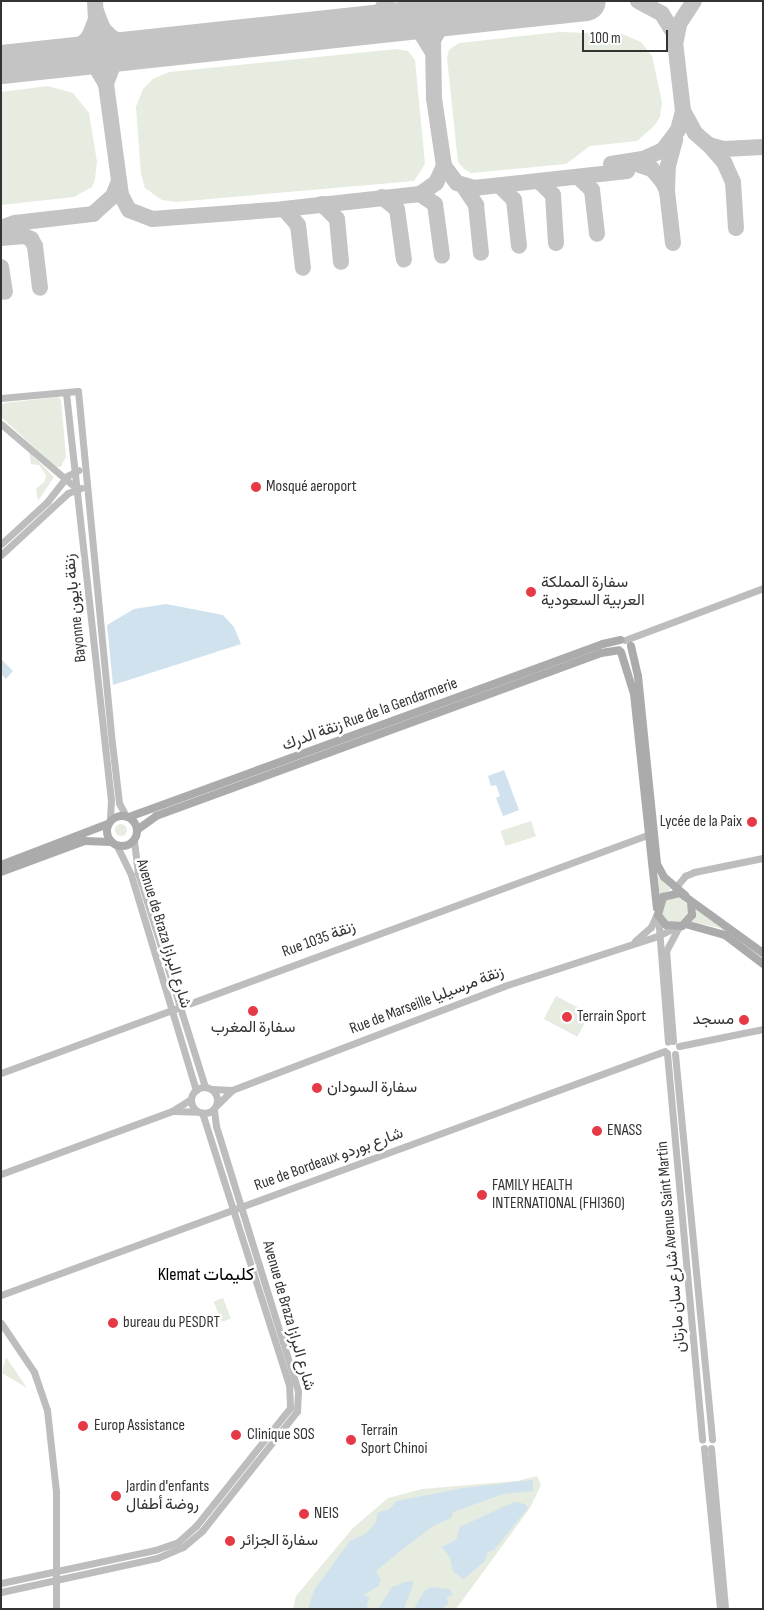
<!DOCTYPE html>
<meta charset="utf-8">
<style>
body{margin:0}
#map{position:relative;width:764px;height:1610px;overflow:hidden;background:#fff;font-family:"Sofia Sans Condensed",Vazirmatn,sans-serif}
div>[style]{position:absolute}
.green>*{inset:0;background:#e6ecdf;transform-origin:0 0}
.round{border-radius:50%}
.water>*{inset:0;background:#cfe2ee}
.taxiway>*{height:16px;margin:-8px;padding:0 8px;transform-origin:8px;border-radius:8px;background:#c4c4c4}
.runway>*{height:39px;margin:-19.5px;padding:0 19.5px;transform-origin:19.5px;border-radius:19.5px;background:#c4c4c4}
.secondary>*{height:7px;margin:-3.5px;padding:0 3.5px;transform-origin:3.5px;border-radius:3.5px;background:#bdbdbd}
.secondary>.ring{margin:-3.5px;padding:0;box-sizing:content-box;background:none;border:7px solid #bdbdbd;border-radius:50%}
.primary>*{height:8px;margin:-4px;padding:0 4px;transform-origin:4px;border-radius:4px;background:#ababab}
.primary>.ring{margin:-4px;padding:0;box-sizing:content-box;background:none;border:8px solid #ababab;border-radius:50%}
.dots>*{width:14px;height:14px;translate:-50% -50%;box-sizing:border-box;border:2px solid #fff;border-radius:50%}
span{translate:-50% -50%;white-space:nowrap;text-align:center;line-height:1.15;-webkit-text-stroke:5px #fff;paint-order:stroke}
.poi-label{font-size:16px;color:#333}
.left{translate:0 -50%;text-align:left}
.right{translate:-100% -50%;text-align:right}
.street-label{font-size:16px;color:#333}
.neighbourhood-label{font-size:18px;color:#000}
.frame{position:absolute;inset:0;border:2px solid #333;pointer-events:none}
.scale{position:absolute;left:582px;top:30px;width:86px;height:22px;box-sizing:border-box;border:2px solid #333;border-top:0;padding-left:6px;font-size:15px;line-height:18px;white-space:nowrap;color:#333;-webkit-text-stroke:4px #fff;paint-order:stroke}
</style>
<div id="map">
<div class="green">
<div style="clip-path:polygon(559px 32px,622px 34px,641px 42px,652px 56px,662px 102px,660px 117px,654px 126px,637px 141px,590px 146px,566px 164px,471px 173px,464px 169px,458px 162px,447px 58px,449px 50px,459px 43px)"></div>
<div style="clip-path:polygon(397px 49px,408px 51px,415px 60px,425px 164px,414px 181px,176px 202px,162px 200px,145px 188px,141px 174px,136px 107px,143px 89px,153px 79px,169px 72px)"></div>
<div style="clip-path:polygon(48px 86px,73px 93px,89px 113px,97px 162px,95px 179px,92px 187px,74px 197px,1px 205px,1px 92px)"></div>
<div style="clip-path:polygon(58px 397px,61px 400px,66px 456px,61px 467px,56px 467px,1px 417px,1px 405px,5px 403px)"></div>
<div style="clip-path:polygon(29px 452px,54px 477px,38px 501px,36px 489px,45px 481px,46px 475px,39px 465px,31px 464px)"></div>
<div style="left:531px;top:821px;width:16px;height:32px;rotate:72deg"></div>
<div class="round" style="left:115px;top:824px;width:12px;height:12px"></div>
<div style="clip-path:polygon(656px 875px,671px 889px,658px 898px)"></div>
<div class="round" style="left:662px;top:897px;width:26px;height:26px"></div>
<div style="clip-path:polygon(696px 907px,763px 957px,763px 959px,720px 928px,692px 922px,696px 915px)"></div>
<div style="left:556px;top:996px;width:38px;height:26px;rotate:28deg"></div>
<div style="left:223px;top:1298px;width:22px;height:10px;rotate:69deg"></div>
<div style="clip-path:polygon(6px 1357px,27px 1388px,2px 1373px)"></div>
<div style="clip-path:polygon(537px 1476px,541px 1485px,530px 1508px,456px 1609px,293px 1609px,296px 1596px,353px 1528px,388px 1498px,422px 1489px,517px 1481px)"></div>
</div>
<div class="water">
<div style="clip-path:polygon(166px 604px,223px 615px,234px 627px,241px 644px,113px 685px,107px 625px,134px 609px)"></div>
<div style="clip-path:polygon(1px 659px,13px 671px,6px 679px,1px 674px)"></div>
<div style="clip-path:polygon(504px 770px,519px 810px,503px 816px,496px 798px,500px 796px,496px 785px,491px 786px,488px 776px)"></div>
<div style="clip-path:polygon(533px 1480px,533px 1491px,503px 1494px,453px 1512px,451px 1518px,433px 1526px,399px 1552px,376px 1571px,381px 1580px,379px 1586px,363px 1595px,370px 1598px,366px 1606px,371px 1609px,308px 1609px,314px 1590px,350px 1541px,367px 1533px,376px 1522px,377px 1513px,389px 1509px,397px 1501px,463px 1488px)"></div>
<div style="clip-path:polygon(514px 1502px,525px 1504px,528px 1508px,494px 1550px,488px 1552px,484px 1562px,464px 1579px,453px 1572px,450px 1558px,442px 1547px,456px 1540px,460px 1527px)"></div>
<div style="clip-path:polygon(408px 1581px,414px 1582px,404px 1609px,378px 1609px,392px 1587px)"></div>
<div style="clip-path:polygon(431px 1587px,449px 1589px,453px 1594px,447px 1597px,448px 1604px,441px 1609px,414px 1609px,424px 1591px)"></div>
</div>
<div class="taxiway">
<div style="left:638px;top:1px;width:27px;rotate:28deg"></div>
<div style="left:662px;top:14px;width:22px;rotate:58deg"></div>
<div style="left:674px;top:33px;width:79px;rotate:83.4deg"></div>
<div style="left:683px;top:111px;width:25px;rotate:61deg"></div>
<div style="left:695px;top:133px;width:18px;rotate:41deg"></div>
<div style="left:709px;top:145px;width:16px;rotate:15deg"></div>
<div style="left:724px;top:149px;width:39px;rotate:-3deg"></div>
<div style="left:96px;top:11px;width:19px;rotate:69deg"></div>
<div style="left:103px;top:29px;width:13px;rotate:45deg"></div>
<div style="left:112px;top:38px;width:31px;rotate:21deg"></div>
<div style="left:397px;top:22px;width:23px;rotate:20deg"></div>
<div style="left:419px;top:30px;width:25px;rotate:58deg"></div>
<div style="left:365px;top:26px;width:15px;rotate:-32deg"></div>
<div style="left:378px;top:18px;width:19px;rotate:-65deg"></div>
<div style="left:676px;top:40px;width:16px;rotate:-79deg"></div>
<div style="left:679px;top:24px;width:27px;rotate:-57deg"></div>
<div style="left:130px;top:50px;width:18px;rotate:146deg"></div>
<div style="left:115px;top:60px;width:26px;rotate:111deg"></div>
<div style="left:106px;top:84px;width:112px;rotate:82.3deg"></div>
<div style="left:121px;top:195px;width:17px;rotate:62deg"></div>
<div style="left:129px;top:210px;width:25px;rotate:21deg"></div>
<div style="left:152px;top:219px;width:132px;rotate:-4.3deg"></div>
<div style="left:284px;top:209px;width:137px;rotate:-6.3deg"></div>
<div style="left:420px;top:194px;width:19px;rotate:-35deg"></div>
<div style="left:436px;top:183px;width:19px;rotate:-65deg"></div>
<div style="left:444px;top:166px;width:69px;rotate:-98.4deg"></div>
<div style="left:434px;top:98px;width:58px;rotate:-91deg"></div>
<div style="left:433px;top:40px;width:21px;rotate:-59deg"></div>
<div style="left:444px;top:22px;width:11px;rotate:-38deg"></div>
<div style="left:75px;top:56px;width:21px;rotate:23deg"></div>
<div style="left:94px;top:64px;width:23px;rotate:59deg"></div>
<div style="left:59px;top:58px;width:17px;rotate:-24deg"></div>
<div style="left:75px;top:51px;width:20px;rotate:-45deg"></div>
<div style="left:89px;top:37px;width:18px;rotate:-68deg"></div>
<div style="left:96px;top:20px;width:19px;rotate:-93deg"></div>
<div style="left:709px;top:145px;width:23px;rotate:49deg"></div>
<div style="left:724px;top:162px;width:22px;rotate:66deg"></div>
<div style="left:733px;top:182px;width:46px;rotate:86.3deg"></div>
<div style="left:630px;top:162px;width:23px;rotate:18deg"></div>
<div style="left:652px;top:169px;width:17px;rotate:50deg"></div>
<div style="left:663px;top:182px;width:10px;rotate:66deg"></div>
<div style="left:611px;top:164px;width:32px;rotate:-9deg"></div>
<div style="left:643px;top:159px;width:22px;rotate:-24deg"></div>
<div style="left:663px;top:150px;width:25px;rotate:-53deg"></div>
<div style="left:678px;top:130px;width:20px;rotate:-75deg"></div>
<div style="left:444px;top:166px;width:21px;rotate:53deg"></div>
<div style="left:457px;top:183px;width:18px;rotate:16deg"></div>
<div style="left:474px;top:188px;width:154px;rotate:-6.3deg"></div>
<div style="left:578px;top:177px;width:19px;rotate:43deg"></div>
<div style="left:592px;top:190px;width:44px;rotate:83.5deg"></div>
<div style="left:539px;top:181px;width:20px;rotate:45deg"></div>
<div style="left:553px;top:195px;width:48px;rotate:86.4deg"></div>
<div style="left:500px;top:186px;width:20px;rotate:45deg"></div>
<div style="left:514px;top:200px;width:46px;rotate:83.8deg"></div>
<div style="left:464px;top:187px;width:22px;rotate:56deg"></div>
<div style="left:476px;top:205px;width:48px;rotate:84.1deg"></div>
<div style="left:420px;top:194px;width:18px;rotate:34deg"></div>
<div style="left:435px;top:204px;width:52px;rotate:82.3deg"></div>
<div style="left:382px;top:197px;width:19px;rotate:39deg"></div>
<div style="left:397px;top:209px;width:51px;rotate:82.2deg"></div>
<div style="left:322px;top:204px;width:21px;rotate:45deg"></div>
<div style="left:337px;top:219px;width:43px;rotate:84.7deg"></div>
<div style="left:284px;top:209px;width:21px;rotate:49deg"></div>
<div style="left:298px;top:225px;width:43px;rotate:83.4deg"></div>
<div style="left:1px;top:228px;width:15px;rotate:-20deg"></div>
<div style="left:15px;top:223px;width:79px;rotate:-6.6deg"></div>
<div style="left:93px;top:214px;width:27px;rotate:-42deg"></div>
<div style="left:113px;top:196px;width:16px;rotate:-68deg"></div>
<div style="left:1px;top:238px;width:23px;rotate:-5deg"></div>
<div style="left:24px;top:236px;width:8px;rotate:23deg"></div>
<div style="left:31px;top:239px;width:8px;rotate:60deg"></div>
<div style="left:35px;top:246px;width:42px;rotate:83.2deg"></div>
<div style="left:673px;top:243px;width:52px;rotate:-96.6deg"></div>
<div style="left:667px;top:191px;width:25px;rotate:-88deg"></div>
<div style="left:668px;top:166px;width:28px;rotate:-75deg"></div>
<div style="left:1px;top:267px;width:25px;rotate:81deg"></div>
</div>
<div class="runway">
<div style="left:1px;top:64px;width:588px;rotate:-6.15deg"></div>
</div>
<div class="secondary">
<div style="left:66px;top:393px;width:409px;rotate:83.7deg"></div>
<div style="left:111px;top:800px;width:21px;rotate:93deg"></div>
<div style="left:1px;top:398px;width:77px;rotate:-5.2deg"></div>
<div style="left:78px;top:391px;width:354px;rotate:84.5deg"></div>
<div style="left:112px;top:743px;width:60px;rotate:83.3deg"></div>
<div style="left:119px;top:803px;width:15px;rotate:62deg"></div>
<div style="left:1px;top:424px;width:100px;rotate:40.5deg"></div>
<div style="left:1px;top:544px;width:62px;rotate:-42.4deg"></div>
<div style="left:47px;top:502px;width:33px;rotate:-52deg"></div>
<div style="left:67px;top:476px;width:13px;rotate:-27deg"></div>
<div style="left:1px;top:555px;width:91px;rotate:-42.8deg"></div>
<div style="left:68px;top:493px;width:14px;rotate:-21deg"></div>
<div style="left:625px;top:640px;width:147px;rotate:-20.6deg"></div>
<div style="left:134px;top:841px;width:32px;rotate:83deg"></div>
<div style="left:138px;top:873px;width:224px;rotate:72.6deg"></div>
<div style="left:117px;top:846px;width:32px;rotate:64deg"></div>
<div style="left:131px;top:875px;width:225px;rotate:73.2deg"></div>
<div style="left:675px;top:888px;width:16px;rotate:-50deg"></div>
<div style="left:685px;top:876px;width:10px;rotate:-24deg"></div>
<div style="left:694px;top:872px;width:70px;rotate:-11.5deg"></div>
<div style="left:658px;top:915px;width:127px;rotate:85.5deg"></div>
<div style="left:635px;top:941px;width:21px;rotate:-41deg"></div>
<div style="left:651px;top:927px;width:12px;rotate:-66deg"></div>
<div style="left:673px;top:1041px;width:90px;rotate:-94.4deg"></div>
<div style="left:666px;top:951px;width:27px;rotate:-62deg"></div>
<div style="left:679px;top:1046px;width:86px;rotate:-11.4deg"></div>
<div style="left:667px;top:1053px;width:388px;rotate:84.8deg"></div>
<div style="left:675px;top:1054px;width:387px;rotate:84.5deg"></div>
<div style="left:1px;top:1073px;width:688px;rotate:-20.22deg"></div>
<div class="ring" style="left:191px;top:1087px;width:19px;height:19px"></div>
<div style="left:212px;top:1089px;width:20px;rotate:3deg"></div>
<div style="left:232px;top:1090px;width:291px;rotate:-20.9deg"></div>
<div style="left:504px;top:986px;width:162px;rotate:-18deg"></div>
<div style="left:658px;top:936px;width:18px;rotate:-27deg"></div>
<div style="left:217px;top:1105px;width:21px;rotate:-45deg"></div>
<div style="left:173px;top:1111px;width:25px;rotate:2deg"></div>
<div style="left:1px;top:1174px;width:182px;rotate:-20.2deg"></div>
<div style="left:172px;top:1111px;width:22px;rotate:-32deg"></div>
<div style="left:1px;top:1295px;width:707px;rotate:-20.18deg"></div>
<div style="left:1px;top:1323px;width:59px;rotate:56deg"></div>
<div style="left:34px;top:1372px;width:40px;rotate:71.1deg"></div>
<div style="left:47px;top:1410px;width:81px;rotate:83.7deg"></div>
<div style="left:56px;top:1491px;width:118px;rotate:90deg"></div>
<div style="left:704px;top:1448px;width:162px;rotate:84.3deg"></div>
<div style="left:711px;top:1448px;width:162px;rotate:85deg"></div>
<div style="left:1px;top:1583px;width:157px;rotate:-12.1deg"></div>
<div style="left:155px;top:1550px;width:24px;rotate:-19deg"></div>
<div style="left:178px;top:1542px;width:24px;rotate:-42deg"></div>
<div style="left:196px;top:1526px;width:151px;rotate:-51.5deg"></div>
<div style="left:290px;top:1408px;width:23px;rotate:-92deg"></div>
<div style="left:289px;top:1385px;width:286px;rotate:-107.7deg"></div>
<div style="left:1px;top:1592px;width:160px;rotate:-12.3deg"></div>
<div style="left:157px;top:1558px;width:28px;rotate:-23deg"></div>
<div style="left:183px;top:1547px;width:25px;rotate:-40deg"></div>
<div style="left:202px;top:1531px;width:153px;rotate:-51.6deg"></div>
<div style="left:297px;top:1411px;width:20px;rotate:-87deg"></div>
<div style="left:298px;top:1391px;width:277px;rotate:-107.2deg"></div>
<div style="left:216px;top:1126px;width:17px;rotate:-97deg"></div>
</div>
<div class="primary">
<div style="left:631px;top:646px;width:31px;rotate:77deg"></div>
<div style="left:638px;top:676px;width:189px;rotate:84.2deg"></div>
<div style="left:657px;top:864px;width:15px;rotate:62deg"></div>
<div style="left:664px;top:877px;width:28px;rotate:41deg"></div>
<div style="left:621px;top:652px;width:44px;rotate:72.8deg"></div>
<div style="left:634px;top:694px;width:215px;rotate:83.9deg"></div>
<div class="ring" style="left:107px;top:816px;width:22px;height:22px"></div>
<div style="left:129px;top:817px;width:505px;rotate:-20.05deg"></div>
<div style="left:603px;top:644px;width:18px;rotate:-13deg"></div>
<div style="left:137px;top:830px;width:24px;rotate:-36deg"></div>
<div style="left:156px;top:816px;width:474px;rotate:-20.1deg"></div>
<div style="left:601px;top:653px;width:18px;rotate:-9deg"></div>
<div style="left:1px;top:865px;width:115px;rotate:-21deg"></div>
<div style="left:1px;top:872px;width:90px;rotate:-20.3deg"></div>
<div style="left:85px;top:841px;width:26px;rotate:2deg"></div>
<div style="left:691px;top:903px;width:12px;rotate:85deg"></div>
<div style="left:692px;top:915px;width:15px;rotate:132deg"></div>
<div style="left:682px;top:926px;width:16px;rotate:-176deg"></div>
<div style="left:666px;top:925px;width:13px;rotate:-129deg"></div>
<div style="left:658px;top:915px;width:19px;rotate:-74deg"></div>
<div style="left:663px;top:897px;width:17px;rotate:-13deg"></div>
<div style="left:680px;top:893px;width:102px;rotate:35.9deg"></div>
<div style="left:685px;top:924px;width:41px;rotate:15.4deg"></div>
<div style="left:725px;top:935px;width:48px;rotate:37.3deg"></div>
</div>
<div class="dots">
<div style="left:256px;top:487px;background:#e63946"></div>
<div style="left:531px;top:592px;background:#e63946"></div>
<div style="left:752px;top:822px;background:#e63946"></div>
<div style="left:253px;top:1011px;background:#e63946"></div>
<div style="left:567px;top:1017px;background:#e63946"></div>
<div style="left:744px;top:1020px;background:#e63946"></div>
<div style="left:317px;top:1088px;background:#e63946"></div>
<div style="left:597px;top:1131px;background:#e63946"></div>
<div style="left:482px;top:1195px;background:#e63946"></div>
<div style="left:113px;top:1323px;background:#e63946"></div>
<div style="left:83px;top:1426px;background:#e63946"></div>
<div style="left:236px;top:1435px;background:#e63946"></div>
<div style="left:351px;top:1440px;background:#e63946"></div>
<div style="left:116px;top:1496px;background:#e63946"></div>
<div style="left:304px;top:1514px;background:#e63946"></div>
<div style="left:230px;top:1541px;background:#e63946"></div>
</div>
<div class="poi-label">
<span class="left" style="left:266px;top:487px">Mosqué aeroport</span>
<span class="left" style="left:541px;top:592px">سفارة المملكة<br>العربية السعودية</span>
<span class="right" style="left:742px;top:822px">Lycée de la Paix</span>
<span class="left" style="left:577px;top:1017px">Terrain Sport</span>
<span class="right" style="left:734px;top:1020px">مسجد</span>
<span style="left:253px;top:1028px">سفارة المغرب</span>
<span class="left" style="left:327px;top:1088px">سفارة السودان</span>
<span class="left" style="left:607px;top:1131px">ENASS</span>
<span class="left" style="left:492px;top:1195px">FAMILY HEALTH<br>INTERNATIONAL (FHI360)</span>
<span class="left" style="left:123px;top:1323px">bureau du PESDRT</span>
<span class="left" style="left:94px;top:1426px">Europ Assistance</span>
<span class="left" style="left:361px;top:1440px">Terrain<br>Sport Chinoi</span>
<span class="left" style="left:247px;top:1435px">Clinique SOS</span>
<span class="left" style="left:126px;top:1496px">Jardin d'enfants<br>روضة أطفال</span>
<span class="left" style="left:314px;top:1514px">NEIS</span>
<span class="left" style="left:240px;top:1541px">سفارة الجزائر</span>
</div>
<div class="street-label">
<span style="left:76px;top:608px;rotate:-96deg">Bayonne زنقة بايون</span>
<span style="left:370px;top:715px;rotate:-20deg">زنقة الدرك Rue de la Gendarmerie</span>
<span style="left:163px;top:934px;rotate:73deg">Avenue de Braza شارع البرازا</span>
<span style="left:319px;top:940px;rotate:-20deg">Rue 1035 زنقة</span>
<span style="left:427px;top:1001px;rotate:-21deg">Rue de Marseille زنقة مرسيليا</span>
<span style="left:329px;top:1160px;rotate:-20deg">Rue de Bordeaux شارع بوردو</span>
<span style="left:672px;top:1247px;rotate:-95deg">شارع سان مارتان Avenue Saint Martin</span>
<span style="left:288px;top:1316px;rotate:74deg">Avenue de Braza شارع البرازا</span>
</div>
<div class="neighbourhood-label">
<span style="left:206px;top:1275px">Klemat كليمات</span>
</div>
<div class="frame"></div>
<div class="scale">100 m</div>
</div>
